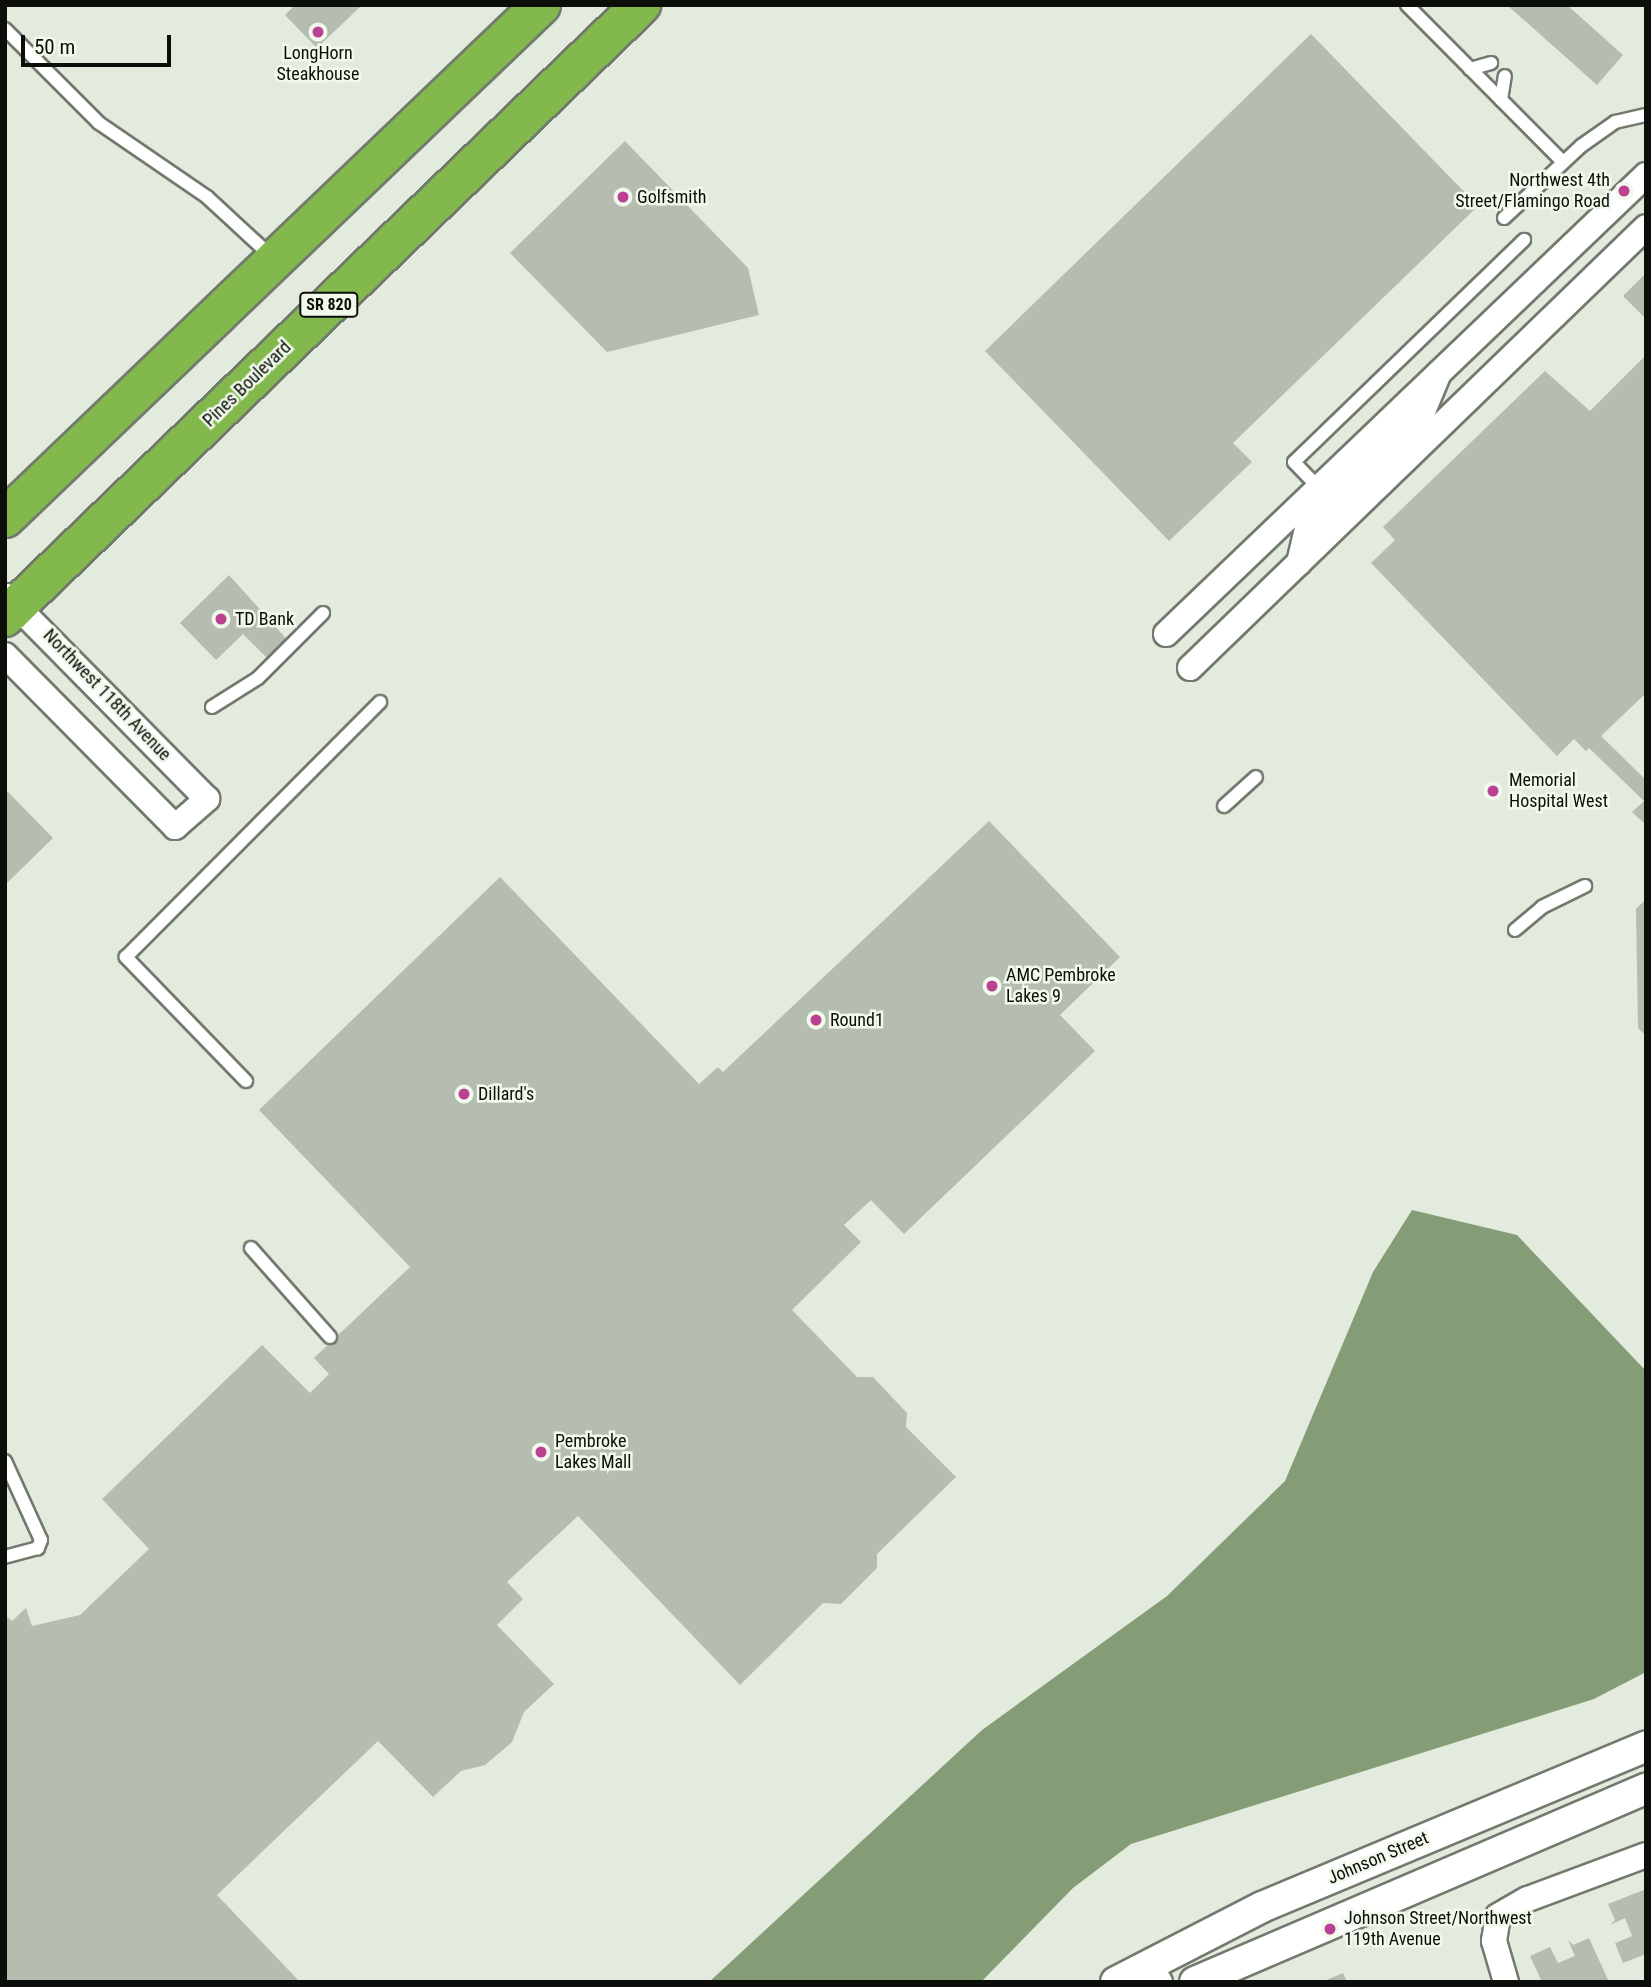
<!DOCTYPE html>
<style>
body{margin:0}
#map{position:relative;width:1651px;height:1987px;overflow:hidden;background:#e2ebdd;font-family:"Roboto Condensed",sans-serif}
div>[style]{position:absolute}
.water>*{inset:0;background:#849d76}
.building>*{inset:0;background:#b5bdb0}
.roads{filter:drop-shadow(2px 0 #727a6e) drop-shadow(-2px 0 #727a6e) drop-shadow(0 2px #727a6e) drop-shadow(0 -2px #727a6e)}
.service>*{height:12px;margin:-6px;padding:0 6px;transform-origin:6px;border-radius:6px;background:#fff}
.minor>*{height:24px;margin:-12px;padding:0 12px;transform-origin:12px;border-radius:12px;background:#fff}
.tertiary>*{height:30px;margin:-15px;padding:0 15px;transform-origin:15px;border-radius:15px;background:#fff}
.trunk>*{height:38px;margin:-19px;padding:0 19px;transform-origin:19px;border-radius:19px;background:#82b84c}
.dots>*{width:19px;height:19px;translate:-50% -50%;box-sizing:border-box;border:4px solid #f0f9eb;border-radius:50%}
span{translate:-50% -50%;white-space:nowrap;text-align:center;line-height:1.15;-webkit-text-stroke:5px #f0f9eb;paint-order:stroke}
.shield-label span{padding:2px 5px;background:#f0f9eb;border:2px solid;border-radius:5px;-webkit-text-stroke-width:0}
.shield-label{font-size:16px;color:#0c0e0a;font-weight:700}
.poi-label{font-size:18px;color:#0c0e0a}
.right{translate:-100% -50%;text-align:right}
.left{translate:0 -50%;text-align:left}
.street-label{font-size:18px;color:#0c0e0a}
.frame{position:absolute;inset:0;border:7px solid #0c0e0a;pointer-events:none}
.scale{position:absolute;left:21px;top:35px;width:150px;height:32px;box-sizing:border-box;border:4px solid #0c0e0a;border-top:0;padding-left:9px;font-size:21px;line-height:24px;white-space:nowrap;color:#0c0e0a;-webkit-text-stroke:5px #f0f9eb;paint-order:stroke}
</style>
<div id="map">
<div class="water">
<div style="clip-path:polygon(1412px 1210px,1517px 1235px,1646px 1371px,1646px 1672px,1594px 1699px,1131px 1844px,1073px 1888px,981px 1982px,709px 1982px,982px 1730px,1167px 1596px,1285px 1481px,1373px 1272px)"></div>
</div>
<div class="building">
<div style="clip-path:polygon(295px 5px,362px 5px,317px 48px,285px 15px)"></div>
<div style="clip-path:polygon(1507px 5px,1567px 5px,1623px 55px,1597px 85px)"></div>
<div style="clip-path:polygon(1311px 34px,1478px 206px,1233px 443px,1252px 462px,1169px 541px,985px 351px)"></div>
<div style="clip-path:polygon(625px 141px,748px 268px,759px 315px,607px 352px,510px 253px)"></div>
<div style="clip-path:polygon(1646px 273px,1646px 319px,1623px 296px)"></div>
<div style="clip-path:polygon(1646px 355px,1646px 693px,1601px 736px,1646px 780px,1646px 825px,1632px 812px,1644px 801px,1589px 748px,1586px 751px,1574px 739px,1557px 756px,1371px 563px,1395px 540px,1383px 527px,1545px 371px,1590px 411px)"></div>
<div style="clip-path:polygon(229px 575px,291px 644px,272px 663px,243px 634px,216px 660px,180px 623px)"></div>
<div style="clip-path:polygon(5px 789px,53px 838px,7px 883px,5px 882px)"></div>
<div style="clip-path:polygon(989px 821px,1120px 957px,1060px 1015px,1095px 1051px,904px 1234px,871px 1200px,844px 1225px,861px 1242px,792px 1310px,857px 1377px,873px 1377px,907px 1413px,906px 1427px,956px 1477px,877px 1554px,877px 1568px,841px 1604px,823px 1603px,740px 1685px,578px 1516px,507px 1582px,523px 1599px,497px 1625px,554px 1684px,524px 1712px,512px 1742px,485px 1765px,461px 1771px,433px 1797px,378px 1741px,217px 1895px,300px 1982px,5px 1982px,5px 1615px,12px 1621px,26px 1608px,32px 1626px,80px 1615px,149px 1549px,102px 1499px,262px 1345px,310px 1393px,329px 1374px,314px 1358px,410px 1267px,259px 1110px,500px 877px,699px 1084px,718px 1067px,723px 1072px)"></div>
<div style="clip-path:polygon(1646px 899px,1646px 1036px,1638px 1028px,1636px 909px)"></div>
<div style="clip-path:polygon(1646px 1889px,1646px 1954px,1623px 1963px,1615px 1943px,1632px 1936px,1625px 1918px,1610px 1925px,1615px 1920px,1608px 1904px)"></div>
<div style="clip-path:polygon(1589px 1938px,1609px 1982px,1542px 1982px,1530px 1956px,1550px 1947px,1558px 1963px,1575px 1956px,1568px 1940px,1573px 1945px)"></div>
<div style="clip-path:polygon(1343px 1973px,1347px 1982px,1322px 1982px)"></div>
</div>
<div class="roads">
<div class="service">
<div style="left:1407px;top:5px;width:221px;rotate:45.2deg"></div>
<div style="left:5px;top:29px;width:133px;rotate:45deg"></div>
<div style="left:99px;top:123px;width:131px;rotate:34.4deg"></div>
<div style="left:207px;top:197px;width:90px;rotate:42.7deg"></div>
<div style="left:1470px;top:69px;width:22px;rotate:-16deg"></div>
<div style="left:1501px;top:100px;width:24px;rotate:-81deg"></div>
<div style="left:1504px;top:218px;width:105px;rotate:-43.1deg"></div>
<div style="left:1581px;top:146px;width:42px;rotate:-35.2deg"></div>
<div style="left:1615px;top:122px;width:32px;rotate:-13deg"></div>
<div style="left:1319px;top:488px;width:36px;rotate:-134deg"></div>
<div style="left:1294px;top:462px;width:320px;rotate:-44deg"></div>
<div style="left:212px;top:707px;width:54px;rotate:-32.2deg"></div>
<div style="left:258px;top:678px;width:92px;rotate:-45deg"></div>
<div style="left:1224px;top:806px;width:43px;rotate:-42.2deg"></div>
<div style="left:1515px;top:930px;width:35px;rotate:-40deg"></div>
<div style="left:1542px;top:907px;width:48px;rotate:-26deg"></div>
<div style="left:246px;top:1081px;width:173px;rotate:-134.1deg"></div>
<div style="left:126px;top:957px;width:360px;rotate:-45.1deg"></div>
<div style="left:251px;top:1248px;width:119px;rotate:48.4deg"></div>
<div style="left:5px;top:1461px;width:87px;rotate:65.5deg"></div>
<div style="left:41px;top:1540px;width:9px;rotate:111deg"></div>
<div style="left:38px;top:1548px;width:34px;rotate:165deg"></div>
</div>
<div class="minor">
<div style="left:1299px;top:563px;width:35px;rotate:-77deg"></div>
<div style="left:1307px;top:529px;width:156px;rotate:-44deg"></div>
<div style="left:1419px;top:421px;width:52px;rotate:-67.4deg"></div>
<div style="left:1166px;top:634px;width:664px;rotate:-43.72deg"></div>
<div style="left:5px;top:655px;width:242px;rotate:45.3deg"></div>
<div style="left:175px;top:827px;width:43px;rotate:-41.2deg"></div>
<div style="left:207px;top:799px;width:285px;rotate:-134.6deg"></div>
<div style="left:1190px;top:668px;width:634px;rotate:-44.04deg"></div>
<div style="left:1149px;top:1963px;width:22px;rotate:60deg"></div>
<div style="left:1506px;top:1982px;width:43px;rotate:-106.3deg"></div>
<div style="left:1494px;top:1941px;width:25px;rotate:-81deg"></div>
<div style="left:1498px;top:1916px;width:34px;rotate:-30deg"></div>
<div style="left:1528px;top:1899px;width:126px;rotate:-20.4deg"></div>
</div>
<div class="tertiary">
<div style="left:1116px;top:1982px;width:164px;rotate:-27.2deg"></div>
<div style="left:1262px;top:1907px;width:416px;rotate:-22.7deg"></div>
<div style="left:1195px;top:1982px;width:491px;rotate:-23.2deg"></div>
</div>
<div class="trunk">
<div style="left:5px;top:518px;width:742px;rotate:-43.74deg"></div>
<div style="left:5px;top:617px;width:883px;rotate:-43.9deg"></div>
</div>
</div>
<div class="dots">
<div style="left:318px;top:32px;background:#bc4192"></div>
<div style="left:1624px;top:191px;background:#bc4192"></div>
<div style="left:623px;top:197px;background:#bc4192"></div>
<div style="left:221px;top:619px;background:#bc4192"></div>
<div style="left:1493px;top:791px;background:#bc4192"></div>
<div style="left:992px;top:986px;background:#bc4192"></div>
<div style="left:816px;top:1020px;background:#bc4192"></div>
<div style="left:464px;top:1094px;background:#bc4192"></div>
<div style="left:541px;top:1452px;background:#bc4192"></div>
<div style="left:1330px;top:1929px;background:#bc4192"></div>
</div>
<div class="shield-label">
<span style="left:329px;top:305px">SR 820</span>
</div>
<div class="poi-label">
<span style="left:318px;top:64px">LongHorn<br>Steakhouse</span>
<span class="right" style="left:1610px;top:191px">Northwest 4th<br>Street/Flamingo Road</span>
<span class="left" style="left:637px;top:197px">Golfsmith</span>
<span class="left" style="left:235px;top:619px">TD Bank</span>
<span class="left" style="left:1509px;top:791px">Memorial<br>Hospital West</span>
<span class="left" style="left:1006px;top:986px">AMC Pembroke<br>Lakes 9</span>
<span class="left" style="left:830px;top:1020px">Round1</span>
<span class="left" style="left:478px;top:1094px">Dillard's</span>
<span class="left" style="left:555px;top:1452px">Pembroke<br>Lakes Mall</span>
<span class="left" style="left:1344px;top:1929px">Johnson Street/Northwest<br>119th Avenue</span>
</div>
<div class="street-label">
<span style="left:247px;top:384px;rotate:-44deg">Pines Boulevard</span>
<span style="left:107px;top:695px;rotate:46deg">Northwest 118th Avenue</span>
<span style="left:1378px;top:1858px;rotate:-23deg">Johnson Street</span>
</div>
<div class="frame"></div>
<div class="scale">50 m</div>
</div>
